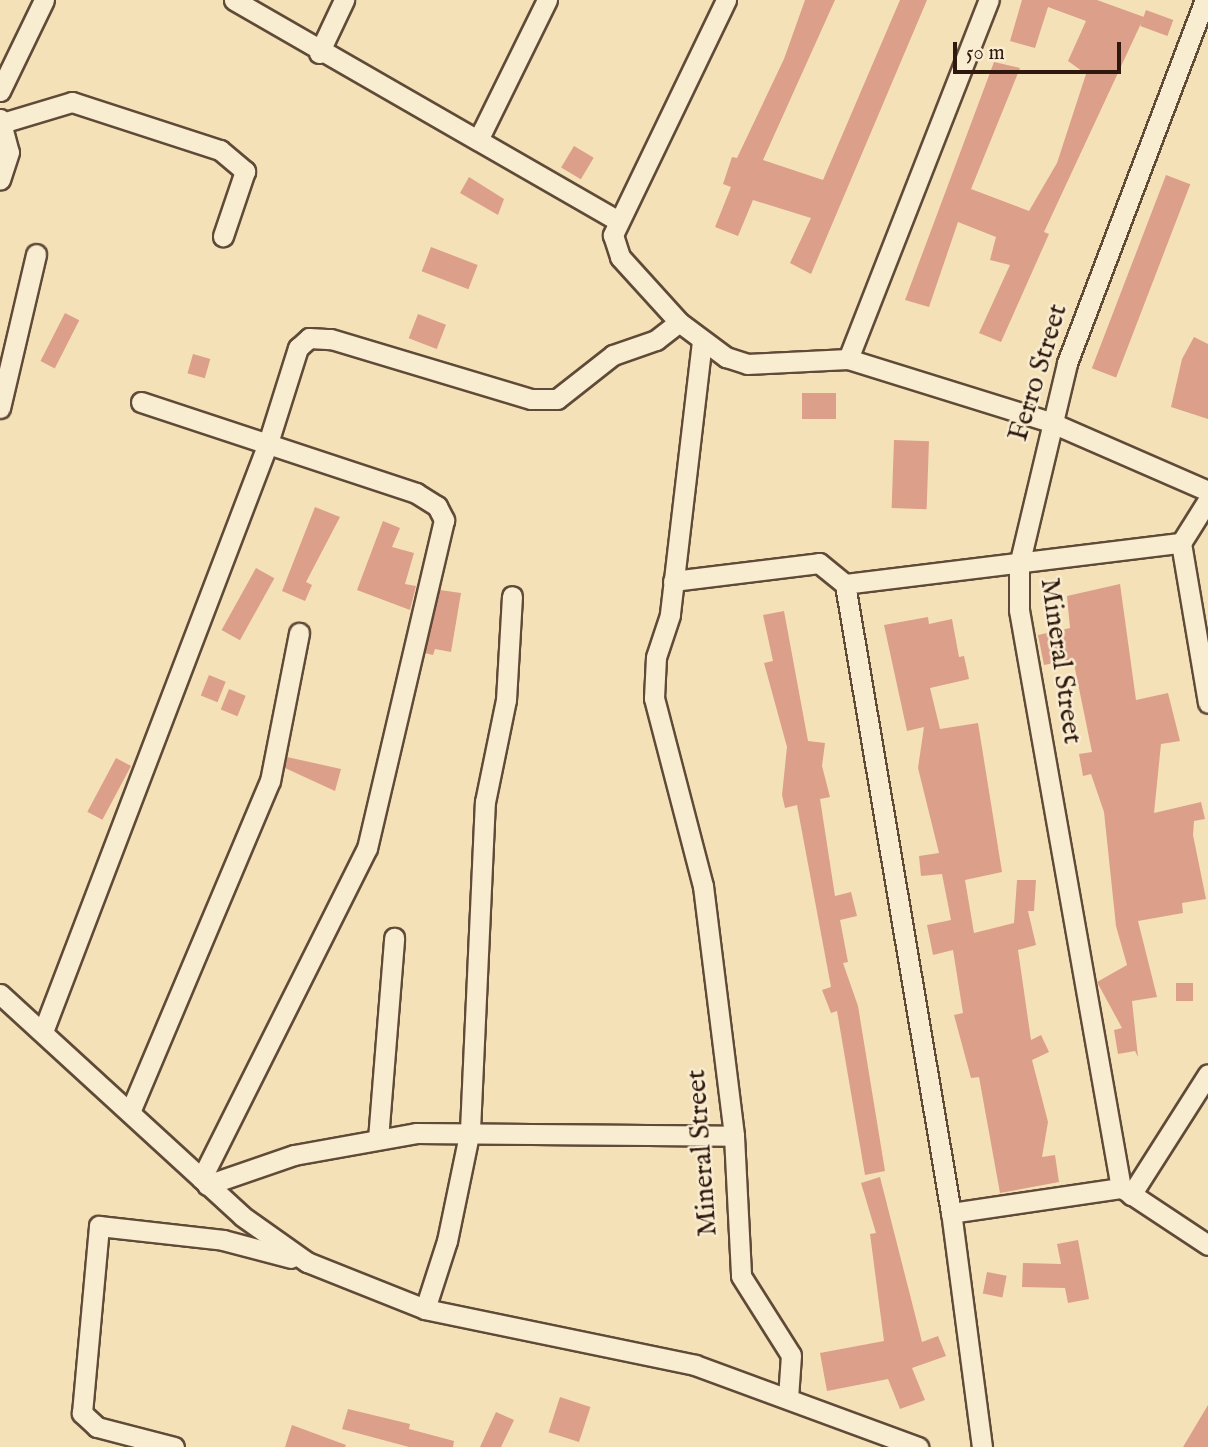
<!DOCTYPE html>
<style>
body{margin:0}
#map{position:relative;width:1208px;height:1447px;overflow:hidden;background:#f4e1b8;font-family:"IM FELL English",serif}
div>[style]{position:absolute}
.building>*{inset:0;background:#dc9f8a;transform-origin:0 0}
.roads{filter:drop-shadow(2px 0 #604a38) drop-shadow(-2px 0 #604a38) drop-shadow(0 2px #604a38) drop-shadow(0 -2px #604a38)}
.minor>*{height:19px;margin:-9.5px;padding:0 9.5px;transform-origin:9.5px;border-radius:9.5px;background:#f8ecd1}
span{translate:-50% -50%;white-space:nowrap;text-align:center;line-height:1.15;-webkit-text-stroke:5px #f8ecd1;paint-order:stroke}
.street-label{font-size:28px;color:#2f180e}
.scale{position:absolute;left:953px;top:42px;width:168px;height:32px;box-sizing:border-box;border:4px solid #2f180e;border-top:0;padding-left:9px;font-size:21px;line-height:24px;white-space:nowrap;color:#2f180e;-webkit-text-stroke:5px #f8ecd1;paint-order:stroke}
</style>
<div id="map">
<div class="building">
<div style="clip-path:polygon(805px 0,835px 0,763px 160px,823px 180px,900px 0,927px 0,811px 274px,790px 263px,811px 218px,753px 200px,738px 236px,715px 227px,731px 187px,723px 184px,732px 157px,737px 158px,784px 59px)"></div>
<div style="clip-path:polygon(1022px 0,1097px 0,1144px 17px,1044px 232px,1049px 234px,1001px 342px,979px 333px,1010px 265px,990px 260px,996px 237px,958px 222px,929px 307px,905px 300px,994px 62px,1020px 68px,971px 189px,1029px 211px,1057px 163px,1086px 74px,1068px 61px,1086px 21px,1048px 7px,1035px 48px,1010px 41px)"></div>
<div style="left:1146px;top:10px;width:29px;height:17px;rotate:20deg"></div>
<div style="left:574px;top:146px;width:23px;height:25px;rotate:31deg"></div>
<div style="left:1166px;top:175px;width:26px;height:207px;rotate:21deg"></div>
<div style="clip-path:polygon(469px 177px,504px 199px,498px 215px,460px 193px)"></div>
<div style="left:431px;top:247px;width:50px;height:26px;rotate:21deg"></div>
<div style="left:65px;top:313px;width:16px;height:54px;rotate:27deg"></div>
<div style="left:418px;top:314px;width:30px;height:26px;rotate:21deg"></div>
<div style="clip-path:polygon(1194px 337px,1208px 344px,1208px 419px,1171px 407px,1182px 359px)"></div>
<div style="left:193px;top:354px;width:18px;height:20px;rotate:16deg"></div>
<div style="left:836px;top:393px;width:26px;height:34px;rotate:90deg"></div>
<div style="left:894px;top:440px;width:35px;height:68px;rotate:2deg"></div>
<div style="clip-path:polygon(315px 507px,340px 517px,306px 582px,312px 585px,305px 601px,282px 591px)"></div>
<div style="clip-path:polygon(383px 521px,400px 528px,392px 547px,414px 553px,405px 584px,416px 586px,410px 610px,357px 590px)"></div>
<div style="left:256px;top:568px;width:21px;height:71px;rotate:29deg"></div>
<div style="clip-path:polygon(1120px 584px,1136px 700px,1168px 693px,1180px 741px,1161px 744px,1154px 813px,1201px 802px,1205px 819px,1194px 821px,1193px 835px,1206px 899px,1182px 903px,1183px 913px,1138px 921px,1157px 997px,1132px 1001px,1138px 1057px,1135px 1051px,1118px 1054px,1114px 1030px,1122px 1028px,1097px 982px,1127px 965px,1116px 926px,1104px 812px,1091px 774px,1083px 776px,1079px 754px,1092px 752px,1073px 659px,1044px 665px,1038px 635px,1070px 628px,1067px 596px)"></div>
<div style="clip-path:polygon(440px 590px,461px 593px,451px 652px,435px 649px,433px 655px,425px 653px)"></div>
<div style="clip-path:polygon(784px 611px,808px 741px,825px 743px,822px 766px,830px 797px,820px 799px,835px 896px,851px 892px,857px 916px,840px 920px,848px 962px,843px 963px,858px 1006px,885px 1171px,865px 1175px,837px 1011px,831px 1013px,822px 990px,831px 987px,797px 805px,785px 808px,782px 795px,787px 747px,764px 663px,773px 661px,763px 615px)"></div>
<div style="clip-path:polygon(928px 617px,929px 624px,952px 619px,959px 657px,964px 656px,969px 679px,930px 688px,940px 729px,978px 723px,1002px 872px,965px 880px,974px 933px,1014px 923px,1017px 880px,1036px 880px,1034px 911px,1028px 911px,1036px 945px,1018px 950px,1031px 1040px,1041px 1035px,1049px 1052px,1032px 1060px,1048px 1122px,1042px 1157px,1055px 1155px,1059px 1182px,1000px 1193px,979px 1077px,971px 1078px,954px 1015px,963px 1013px,953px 950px,933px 955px,927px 925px,951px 920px,942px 874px,921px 876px,919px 856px,939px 853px,918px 768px,924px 727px,907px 731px,884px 625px)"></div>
<div style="left:209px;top:675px;width:18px;height:22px;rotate:22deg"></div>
<div style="left:229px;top:689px;width:18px;height:22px;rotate:22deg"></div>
<div style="clip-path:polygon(287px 757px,341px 769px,335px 791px,285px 768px)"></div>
<div style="left:116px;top:758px;width:17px;height:61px;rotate:28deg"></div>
<div style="left:1176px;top:983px;width:17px;height:18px"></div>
<div style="clip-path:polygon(880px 1177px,922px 1342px,938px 1336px,946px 1356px,912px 1368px,925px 1400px,900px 1409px,888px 1379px,827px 1391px,820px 1353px,884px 1341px,870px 1234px,876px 1233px,861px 1183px)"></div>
<div style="clip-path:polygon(1078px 1240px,1089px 1299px,1068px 1303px,1065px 1288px,1022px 1287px,1023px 1263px,1061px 1264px,1057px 1244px)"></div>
<div style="left:987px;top:1272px;width:20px;height:22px;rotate:11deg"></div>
<div style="left:560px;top:1397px;width:32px;height:37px;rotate:18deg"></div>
<div style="clip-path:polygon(1208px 1405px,1208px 1447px,1183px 1447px)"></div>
<div style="clip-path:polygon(348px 1409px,410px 1424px,409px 1429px,454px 1441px,453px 1447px,409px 1447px,342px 1429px)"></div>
<div style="clip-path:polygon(496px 1412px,514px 1420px,501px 1447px,480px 1447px)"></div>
<div style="clip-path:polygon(292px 1425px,346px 1445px,345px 1447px,285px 1447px)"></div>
</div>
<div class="roads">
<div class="minor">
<div style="left:234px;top:0;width:443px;rotate:29.9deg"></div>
<div style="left:726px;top:0;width:261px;rotate:115.7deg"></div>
<div style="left:613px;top:235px;width:23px;rotate:72deg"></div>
<div style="left:620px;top:257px;width:88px;rotate:47.8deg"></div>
<div style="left:679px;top:322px;width:59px;rotate:36.7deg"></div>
<div style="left:726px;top:357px;width:22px;rotate:18deg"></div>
<div style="left:747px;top:364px;width:101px;rotate:-2.8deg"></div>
<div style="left:848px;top:359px;width:212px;rotate:17.3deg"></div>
<div style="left:1050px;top:422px;width:172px;rotate:23.6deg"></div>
<div style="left:319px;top:53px;width:59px;rotate:-64.7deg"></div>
<div style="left:0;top:91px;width:101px;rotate:-64.2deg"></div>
<div style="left:0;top:119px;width:34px;rotate:75deg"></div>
<div style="left:9px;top:152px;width:29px;rotate:108deg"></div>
<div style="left:2px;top:123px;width:73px;rotate:-16.7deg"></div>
<div style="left:72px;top:102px;width:156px;rotate:18deg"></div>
<div style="left:220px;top:150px;width:33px;rotate:40deg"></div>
<div style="left:245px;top:171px;width:69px;rotate:108.7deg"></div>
<div style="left:479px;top:138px;width:154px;rotate:-63.8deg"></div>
<div style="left:702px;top:341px;width:276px;rotate:96.7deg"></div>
<div style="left:670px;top:615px;width:44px;rotate:108.4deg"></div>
<div style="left:656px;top:657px;width:41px;rotate:92.8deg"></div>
<div style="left:654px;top:698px;width:194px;rotate:75.4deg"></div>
<div style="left:703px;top:886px;width:252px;rotate:82.9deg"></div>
<div style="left:734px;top:1136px;width:140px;rotate:87.1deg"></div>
<div style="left:741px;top:1276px;width:93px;rotate:57.7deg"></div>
<div style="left:791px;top:1355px;width:43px;rotate:94deg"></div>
<div style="left:848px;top:359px;width:386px;rotate:-68.6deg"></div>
<div style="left:141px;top:402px;width:290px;rotate:18.3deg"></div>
<div style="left:416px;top:493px;width:25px;rotate:32deg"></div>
<div style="left:437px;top:506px;width:16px;rotate:63deg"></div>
<div style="left:444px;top:520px;width:337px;rotate:103.2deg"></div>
<div style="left:367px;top:848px;width:370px;rotate:116.6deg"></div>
<div style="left:0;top:408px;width:158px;rotate:-76.8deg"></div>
<div style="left:1181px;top:543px;width:162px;rotate:80.4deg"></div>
<div style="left:673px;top:581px;width:147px;rotate:-7deg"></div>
<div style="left:819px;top:563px;width:33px;rotate:39deg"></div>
<div style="left:0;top:994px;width:328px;rotate:42.5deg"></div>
<div style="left:242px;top:1216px;width:80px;rotate:35.3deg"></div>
<div style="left:307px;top:1262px;width:127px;rotate:21.7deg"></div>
<div style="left:425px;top:1309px;width:276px;rotate:11.7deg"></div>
<div style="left:695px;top:1365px;width:238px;rotate:20.2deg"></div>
<div style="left:44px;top:1029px;width:627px;rotate:-69.08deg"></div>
<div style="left:268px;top:443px;width:100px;rotate:-72.5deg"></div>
<div style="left:298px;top:348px;width:15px;rotate:-42deg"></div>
<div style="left:309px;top:338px;width:22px;rotate:3deg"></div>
<div style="left:331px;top:339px;width:209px;rotate:16.7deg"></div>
<div style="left:531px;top:399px;width:26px"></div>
<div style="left:557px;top:399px;width:71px;rotate:-38.2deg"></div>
<div style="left:613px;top:355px;width:46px;rotate:-19.2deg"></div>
<div style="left:656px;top:340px;width:29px;rotate:-38deg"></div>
<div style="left:130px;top:1112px;width:359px;rotate:-67.1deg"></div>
<div style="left:270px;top:781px;width:151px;rotate:-78.9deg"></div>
<div style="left:378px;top:1139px;width:202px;rotate:-85.4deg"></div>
<div style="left:207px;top:1185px;width:92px;rotate:-19deg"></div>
<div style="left:294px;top:1155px;width:124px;rotate:-10.2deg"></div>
<div style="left:416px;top:1133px;width:318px;rotate:0.5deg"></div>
<div style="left:1122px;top:1188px;width:103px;rotate:33.5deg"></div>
<div style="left:1131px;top:1195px;width:143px;rotate:-57.5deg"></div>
<div style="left:951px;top:1213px;width:172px;rotate:-8.4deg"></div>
<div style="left:1121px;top:1188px;width:587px;rotate:-100.01deg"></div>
<div style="left:1019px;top:610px;width:45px;rotate:-90deg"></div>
<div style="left:1019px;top:565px;width:208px;rotate:-76.6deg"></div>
<div style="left:1067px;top:363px;width:388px;rotate:-69.2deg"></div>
<div style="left:425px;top:1309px;width:71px;rotate:-72.1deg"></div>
<div style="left:447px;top:1241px;width:113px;rotate:-78.3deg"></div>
<div style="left:470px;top:1130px;width:328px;rotate:-87.4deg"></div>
<div style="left:485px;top:802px;width:104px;rotate:-78.4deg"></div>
<div style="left:506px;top:700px;width:104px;rotate:-86.7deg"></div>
<div style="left:174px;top:1447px;width:80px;rotate:-165.4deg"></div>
<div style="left:97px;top:1427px;width:21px;rotate:-137deg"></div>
<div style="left:82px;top:1413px;width:188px;rotate:-84.8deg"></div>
<div style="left:99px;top:1226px;width:125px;rotate:6.4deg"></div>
<div style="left:223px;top:1240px;width:70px;rotate:14.8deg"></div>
<div style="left:982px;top:1447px;width:236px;rotate:-97.5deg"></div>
<div style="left:951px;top:1213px;width:638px;rotate:-99.57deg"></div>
<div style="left:845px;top:584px;width:338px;rotate:-7deg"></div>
<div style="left:1181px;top:543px;width:51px;rotate:-57.9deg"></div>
</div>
</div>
<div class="street-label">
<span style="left:1039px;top:373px;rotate:-73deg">Ferro Street</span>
<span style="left:1060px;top:661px;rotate:82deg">Mineral Street</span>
<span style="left:703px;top:1153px;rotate:-94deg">Mineral Street</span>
</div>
<div class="scale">50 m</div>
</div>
